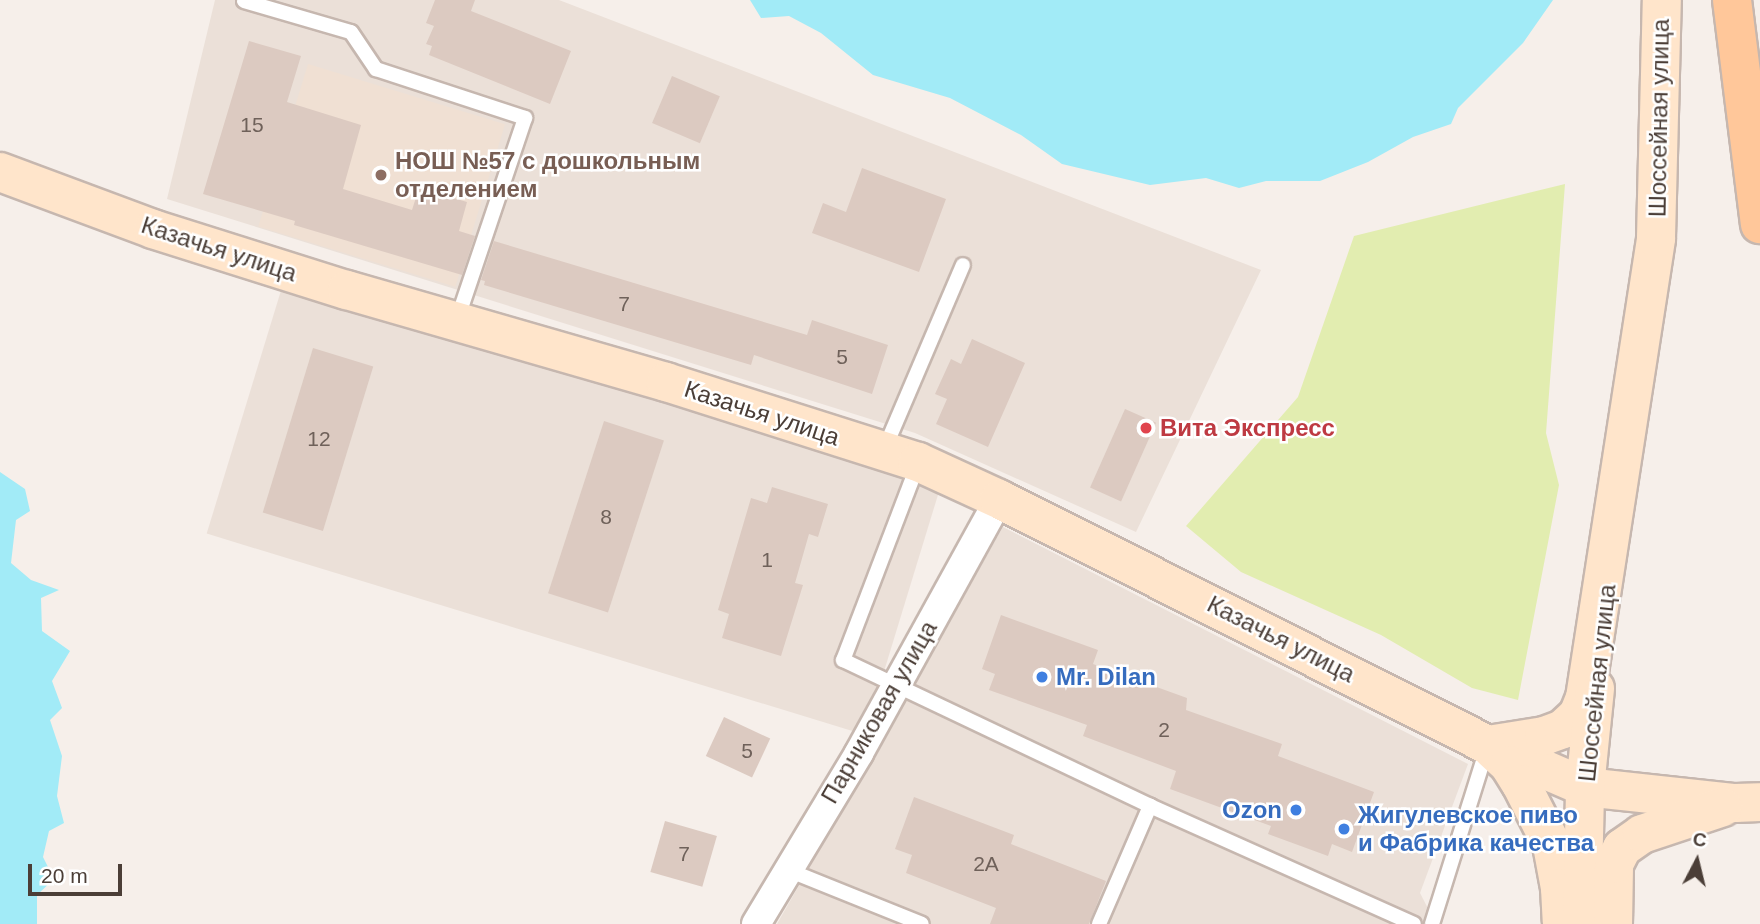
<!DOCTYPE html>
<meta charset="utf-8">
<style>
body{margin:0}
#map{position:relative;width:1760px;height:924px;overflow:hidden;background:#f6efea;font-family:Helvetica,sans-serif}
div>[style]{position:absolute}
.residential>*{inset:0;background:#ebe0d8;transform-origin:0 0}
.education>*{inset:0;background:#f0e0d3;transform-origin:0 0}
.green>*{inset:0;background:#e2edb0}
.water>*{inset:0;background:#a2ebf7}
.building>*{inset:0;background:#dccac1;transform-origin:0 0}
.roads{filter:drop-shadow(2px 0 #c6b7af) drop-shadow(-2px 0 #c6b7af) drop-shadow(0 2px #c6b7af) drop-shadow(0 -2px #c6b7af)}
.lane>*{height:14px;margin:-7px;padding:0 7px;transform-origin:7px;border-radius:7px;background:#fff}
.street>*{height:28px;margin:-14px;padding:0 14px;transform-origin:14px;border-radius:14px;background:#fff}
.secondary>*{height:38px;margin:-19px;padding:0 19px;transform-origin:19px;border-radius:19px;background:#ffe5cb}
.primary>*{height:38px;margin:-19px;padding:0 19px;transform-origin:19px;border-radius:19px;background:#ffc79a}
.dots>*{width:19px;height:19px;translate:-50% -50%;box-sizing:border-box;border:4px solid #fff;border-radius:50%}
span{translate:-50% -50%;white-space:nowrap;text-align:center;line-height:1.15;-webkit-text-stroke:5px #fff;paint-order:stroke}
.number-label{font-size:21px;color:#6f615a}
.number-label span{-webkit-text-stroke-width:0}
.street-label{font-size:24px;color:#4b3e37}
.education-label{font-size:24px;color:#785e54;font-weight:700}
.left{translate:0 -50%;text-align:left}
.health-label{font-size:24px;color:#be3a42;font-weight:700}
.shop-label{font-size:24px;color:#366cbe;font-weight:700}
.right{translate:-100% -50%;text-align:right}
.north{position:absolute;left:1662px;top:826px;width:70px;height:70px;-webkit-text-stroke:5px #fff;paint-order:stroke;rotate:7deg;font-size:19px;font-weight:700;line-height:28px;text-align:center;color:#4b3e37}
.north::after{content:'';display:block;margin:auto;width:24px;height:32px;background:#4b3e37;clip-path:polygon(50% 0,100% 100%,50% 72%,0 100%)}
.scale{position:absolute;left:28px;top:864px;width:94px;height:32px;box-sizing:border-box;border:4px solid #4b3e37;border-top:0;padding-left:9px;font-size:21px;line-height:24px;white-space:nowrap;color:#4b3e37;-webkit-text-stroke:5px #fff;paint-order:stroke}
</style>
<div id="map">
<div class="residential">
<div style="clip-path:polygon(215px 0,559px 0,1261px 270px,1136px 532px,915px 433px,167px 199px)"></div>
<div style="left:283px;top:284px;width:688px;height:261px;rotate:17deg"></div>
<div style="clip-path:polygon(1003px 527px,1468px 764px,1420px 893px,1436px 924px,777px 924px)"></div>
</div>
<div class="education">
<div style="left:308px;top:64px;width:206px;height:170px;rotate:17deg"></div>
</div>
<div class="green">
<div style="clip-path:polygon(1565px 184px,1546px 433px,1559px 485px,1518px 700px,1472px 688px,1381px 635px,1241px 572px,1186px 526px,1298px 397px,1354px 236px)"></div>
</div>
<div class="water">
<div style="clip-path:polygon(750px 0,1553px 0,1523px 43px,1458px 108px,1451px 124px,1413px 137px,1368px 162px,1320px 181px,1266px 181px,1239px 188px,1206px 178px,1150px 185px,1062px 164px,1021px 135px,950px 98px,873px 75px,821px 33px,789px 16px,761px 18px)"></div>
<div style="clip-path:polygon(0 472px,25px 489px,30px 511px,16px 520px,11px 563px,31px 580px,59px 590px,41px 598px,42px 631px,70px 651px,52px 681px,62px 708px,50px 720px,62px 756px,57px 796px,64px 823px,49px 831px,43px 857px,54px 879px,37px 895px,37px 924px,0 924px)"></div>
</div>
<div class="building">
<div style="clip-path:polygon(435px 0,475px 0,471px 11px,571px 51px,550px 104px,429px 55px,432px 46px,426px 44px,434px 26px,426px 23px)"></div>
<div style="clip-path:polygon(249px 41px,301px 56px,287px 102px,361px 125px,343px 189px,412px 210px,419px 188px,467px 202px,459px 231px,475px 236px,462px 275px,294px 225px,295px 221px,203px 194px)"></div>
<div style="left:672px;top:76px;width:52px;height:51px;rotate:23deg"></div>
<div style="clip-path:polygon(862px 168px,946px 199px,919px 272px,812px 233px,823px 203px,846px 212px)"></div>
<div style="clip-path:polygon(494px 241px,807px 335px,812px 320px,888px 345px,872px 394px,754px 355px,751px 365px,484px 285px,485px 281px,481px 280px)"></div>
<div style="clip-path:polygon(972px 339px,1025px 363px,988px 447px,936px 424px,947px 399px,935px 394px,951px 359px,961px 364px)"></div>
<div style="left:313px;top:348px;width:63px;height:172px;rotate:17deg"></div>
<div style="left:1125px;top:409px;width:34px;height:86px;rotate:24deg"></div>
<div style="left:604px;top:421px;width:63px;height:181px;rotate:18deg"></div>
<div style="clip-path:polygon(772px 487px,828px 504px,818px 537px,809px 534px,795px 583px,803px 585px,781px 656px,722px 638px,729px 614px,718px 610px,751px 498px,767px 503px)"></div>
<div style="clip-path:polygon(1001px 615px,1098px 650px,1093px 664px,1187px 698px,1186px 710px,1282px 744px,1278px 756px,1374px 792px,1352px 852px,1332px 844px,1328px 856px,1268px 834px,1271px 826px,1170px 789px,1176px 771px,1083px 736px,1087px 725px,989px 690px,995px 674px,982px 669px)"></div>
<div style="left:724px;top:717px;width:51px;height:43px;rotate:25deg"></div>
<div style="clip-path:polygon(914px 797px,1014px 835px,1011px 844px,1106px 881px,1089px 924px,990px 924px,996px 908px,906px 873px,912px 855px,895px 849px)"></div>
<div style="left:665px;top:821px;width:54px;height:53px;rotate:16deg"></div>
</div>
<div class="roads">
<div class="lane">
<div style="left:244px;top:1px;width:111px;rotate:16.2deg"></div>
<div style="left:351px;top:32px;width:45px;rotate:56deg"></div>
<div style="left:376px;top:69px;width:157px;rotate:18.2deg"></div>
<div style="left:525px;top:118px;width:213px;rotate:108.6deg"></div>
<div style="left:884px;top:450px;width:201px;rotate:-66.9deg"></div>
<div style="left:918px;top:464px;width:210px;rotate:110.9deg"></div>
<div style="left:843px;top:660px;width:340px;rotate:25.4deg"></div>
<div style="left:1150px;top:806px;width:289px;rotate:24.1deg"></div>
<div style="left:788px;top:870px;width:144px;rotate:21.9deg"></div>
<div style="left:1099px;top:924px;width:129px;rotate:-66.6deg"></div>
<div style="left:1432px;top:924px;width:184px;rotate:-72.6deg"></div>
</div>
<div class="street">
<div style="left:756px;top:924px;width:200px;rotate:-58.9deg"></div>
<div style="left:859px;top:753px;width:290px;rotate:-61.1deg"></div>
</div>
<div class="secondary">
<div style="left:0;top:172px;width:163px;rotate:20.4deg"></div>
<div style="left:153px;top:229px;width:203px;rotate:17.5deg"></div>
<div style="left:347px;top:290px;width:332px;rotate:16.1deg"></div>
<div style="left:666px;top:382px;width:264px;rotate:17.6deg"></div>
<div style="left:918px;top:462px;width:89px;rotate:24.6deg"></div>
<div style="left:999px;top:499px;width:547px;rotate:26.71deg"></div>
<div style="left:1488px;top:745px;width:106px;rotate:23.4deg"></div>
<div style="left:1585px;top:787px;width:151px;rotate:6.1deg"></div>
<div style="left:1735px;top:803px;width:25px;rotate:-2deg"></div>
<div style="left:1488px;top:745px;width:57px;rotate:-9.1deg"></div>
<div style="left:1544px;top:736px;width:20px;rotate:-20deg"></div>
<div style="left:1563px;top:729px;width:21px;rotate:-43deg"></div>
<div style="left:1578px;top:715px;width:18px;rotate:-68deg"></div>
<div style="left:1585px;top:698px;width:465px;rotate:-81.2deg"></div>
<div style="left:1656px;top:238px;width:238px;rotate:-88.6deg"></div>
<div style="left:1492px;top:749px;width:23px;rotate:43deg"></div>
<div style="left:1509px;top:765px;width:22px;rotate:58deg"></div>
<div style="left:1521px;top:784px;width:68px;rotate:63.1deg"></div>
<div style="left:1552px;top:845px;width:44px;rotate:79.5deg"></div>
<div style="left:1560px;top:888px;width:33px;rotate:87deg"></div>
<div style="left:1582px;top:924px;width:137px;rotate:-88.7deg"></div>
<div style="left:1585px;top:787px;width:99px;rotate:-84.2deg"></div>
<div style="left:1613px;top:924px;width:60px;rotate:-89deg"></div>
<div style="left:1614px;top:864px;width:18px;rotate:-63deg"></div>
<div style="left:1622px;top:848px;width:24px;rotate:-35deg"></div>
<div style="left:1642px;top:834px;width:85px;rotate:-18.4deg"></div>
</div>
<div class="primary">
<div style="left:1732px;top:0;width:226px;rotate:82.9deg"></div>
</div>
</div>
<div class="dots">
<div style="left:381px;top:175px;background:#8d6e63"></div>
<div style="left:1146px;top:428px;background:#e0444e"></div>
<div style="left:1042px;top:677px;background:#3f7fe0"></div>
<div style="left:1296px;top:810px;background:#3f7fe0"></div>
<div style="left:1344px;top:829px;background:#3f7fe0"></div>
</div>
<div class="number-label">
<span style="left:252px;top:125px">15</span>
<span style="left:624px;top:304px">7</span>
<span style="left:842px;top:357px">5</span>
<span style="left:319px;top:439px">12</span>
<span style="left:606px;top:517px">8</span>
<span style="left:767px;top:560px">1</span>
<span style="left:1164px;top:730px">2</span>
<span style="left:747px;top:751px">5</span>
<span style="left:684px;top:854px">7</span>
<span style="left:986px;top:864px">2А</span>
</div>
<div class="street-label">
<span style="left:1659px;top:118px;rotate:-89deg">Шоссейная улица</span>
<span style="left:219px;top:249px;rotate:18deg">Казачья улица</span>
<span style="left:762px;top:413px;rotate:18deg">Казачья улица</span>
<span style="left:1281px;top:639px;rotate:27deg">Казачья улица</span>
<span style="left:1597px;top:683px;rotate:-84deg">Шоссейная улица</span>
<span style="left:879px;top:712px;rotate:-60deg">Парниковая улица</span>
</div>
<div class="education-label">
<span class="left" style="left:395px;top:175px">НОШ №57 с дошкольным<br>отделением</span>
</div>
<div class="health-label">
<span class="left" style="left:1160px;top:428px">Вита Экспресс</span>
</div>
<div class="shop-label">
<span class="left" style="left:1056px;top:677px">Mr. Dilan</span>
<span class="right" style="left:1282px;top:810px">Ozon</span>
<span class="left" style="left:1358px;top:829px">Жигулевское пиво<br>и Фабрика качества</span>
</div>
<div class="north">С</div>
<div class="scale">20 m</div>
</div>
